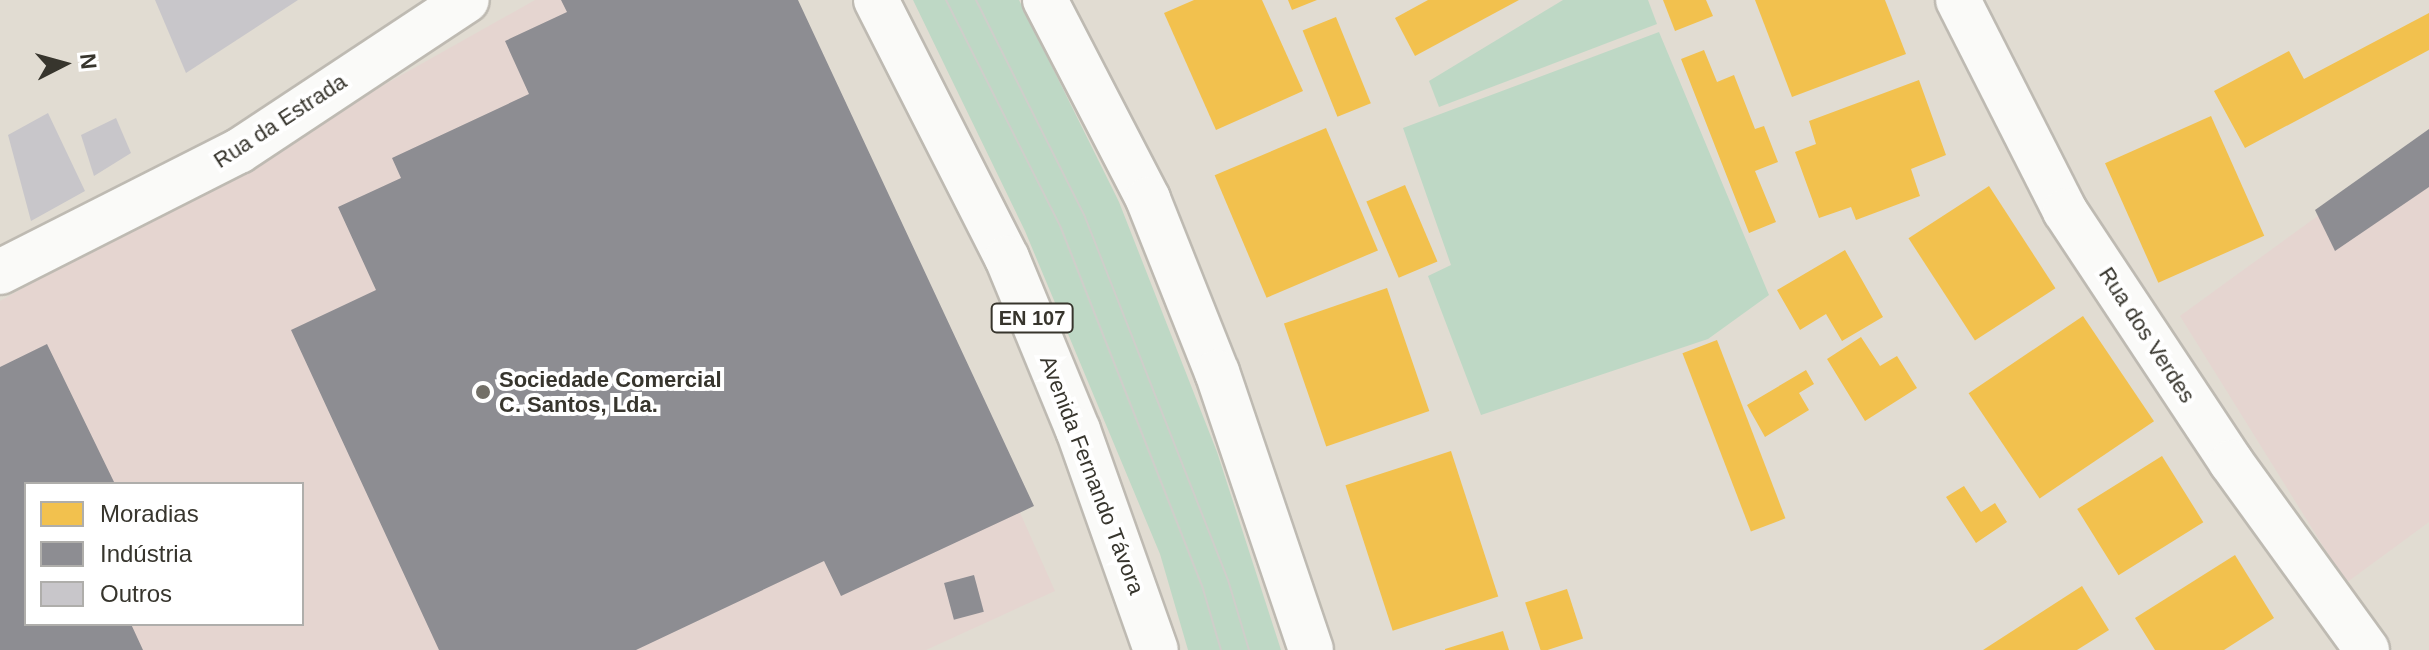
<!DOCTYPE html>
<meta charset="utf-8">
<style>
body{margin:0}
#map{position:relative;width:2429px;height:650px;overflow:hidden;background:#e1dcd2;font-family:Helvetica,sans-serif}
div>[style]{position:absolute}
.industrial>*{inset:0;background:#e5d5d0}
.green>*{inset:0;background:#bed8c5}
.homes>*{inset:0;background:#f2c14e;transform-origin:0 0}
.industry>*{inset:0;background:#8d8d92;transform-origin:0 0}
.building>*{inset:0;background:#c8c6ca}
.roads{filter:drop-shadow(2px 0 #bebab2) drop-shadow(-2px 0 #bebab2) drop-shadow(0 2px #bebab2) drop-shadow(0 -2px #bebab2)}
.minor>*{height:44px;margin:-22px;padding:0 22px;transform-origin:22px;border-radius:22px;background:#fafaf8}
.tertiary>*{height:44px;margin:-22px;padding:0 22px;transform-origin:22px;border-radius:22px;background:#fafaf8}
.primary>*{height:44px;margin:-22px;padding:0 22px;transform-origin:22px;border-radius:22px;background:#fafaf8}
.tram>*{height:2px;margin:-1px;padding:0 1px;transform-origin:1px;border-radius:1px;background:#cfceca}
.dots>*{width:22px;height:22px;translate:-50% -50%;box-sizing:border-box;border:4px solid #fff;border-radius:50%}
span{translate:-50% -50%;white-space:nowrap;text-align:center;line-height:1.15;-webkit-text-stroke:8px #fff;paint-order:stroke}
.shield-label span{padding:2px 6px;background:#fff;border:2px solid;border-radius:6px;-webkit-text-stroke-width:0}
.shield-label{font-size:20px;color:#37352d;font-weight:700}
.street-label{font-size:22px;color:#37352d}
.poi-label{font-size:22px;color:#37352d;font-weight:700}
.left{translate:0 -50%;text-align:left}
.legend{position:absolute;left:24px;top:482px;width:280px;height:144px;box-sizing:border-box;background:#fff;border:2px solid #afaeab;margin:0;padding:10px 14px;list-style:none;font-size:24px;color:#37352d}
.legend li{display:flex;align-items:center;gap:16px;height:40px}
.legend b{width:40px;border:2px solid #afaeab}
.north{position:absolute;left:24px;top:24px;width:80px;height:80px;-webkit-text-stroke:6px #fff;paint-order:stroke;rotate:84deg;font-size:22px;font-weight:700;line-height:32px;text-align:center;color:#37352d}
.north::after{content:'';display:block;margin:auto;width:28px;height:36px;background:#37352d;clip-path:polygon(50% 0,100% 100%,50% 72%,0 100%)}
</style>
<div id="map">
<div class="industrial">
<div style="clip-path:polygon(evenodd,535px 0,791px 0,1055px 591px,926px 650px,0 650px,0 301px,535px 0,26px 484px,302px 484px,302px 624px,26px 624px,26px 484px)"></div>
<div style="clip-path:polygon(2429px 135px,2429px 522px,2346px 583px,2180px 316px)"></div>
</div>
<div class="green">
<div style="clip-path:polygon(913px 0,1019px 0,1119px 202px,1217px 452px,1281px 650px,1188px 650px,1160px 554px,1025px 231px)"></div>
<div style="clip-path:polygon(1563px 0,1648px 0,1657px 24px,1439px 107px,1429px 81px)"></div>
<div style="clip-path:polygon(1659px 32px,1769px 295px,1708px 339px,1481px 415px,1428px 276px,1451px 265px,1403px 128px)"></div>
</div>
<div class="homes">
<div style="clip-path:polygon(1194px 0,1262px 0,1303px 91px,1216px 130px,1164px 13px)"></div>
<div style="clip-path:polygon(1288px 0,1317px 0,1292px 10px)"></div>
<div style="clip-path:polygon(1428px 0,1519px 0,1415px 56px,1395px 18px)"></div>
<div style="clip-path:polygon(1663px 0,1706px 0,1713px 16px,1675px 31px)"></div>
<div style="clip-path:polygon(1755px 0,1885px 0,1906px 54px,1792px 97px)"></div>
<div style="clip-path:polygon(2429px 13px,2429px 50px,2245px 148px,2214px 91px,2289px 51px,2304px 79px)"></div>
<div style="left:1336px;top:17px;width:93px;height:36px;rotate:68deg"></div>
<div style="clip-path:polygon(1704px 50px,1717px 82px,1734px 75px,1755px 129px,1764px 126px,1778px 162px,1755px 171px,1776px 222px,1749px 233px,1681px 59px)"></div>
<div style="clip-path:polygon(1919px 80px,1946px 155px,1911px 169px,1920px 196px,1856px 220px,1851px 207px,1819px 218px,1795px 152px,1816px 144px,1809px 121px)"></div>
<div style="left:2211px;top:116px;width:131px;height:116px;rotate:66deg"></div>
<div style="left:1326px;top:128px;width:133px;height:121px;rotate:67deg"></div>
<div style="left:1405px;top:185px;width:83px;height:42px;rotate:67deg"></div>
<div style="left:1989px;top:186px;width:122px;height:96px;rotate:57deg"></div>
<div style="clip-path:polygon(1845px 250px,1883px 317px,1842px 341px,1826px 314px,1800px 330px,1777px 290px)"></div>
<div style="left:1387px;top:288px;width:130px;height:109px;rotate:71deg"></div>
<div style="left:2083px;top:316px;width:127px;height:138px;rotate:56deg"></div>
<div style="clip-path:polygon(1861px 337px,1880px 366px,1897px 356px,1917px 388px,1865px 421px,1827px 359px)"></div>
<div style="left:1717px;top:340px;width:191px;height:37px;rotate:69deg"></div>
<div style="clip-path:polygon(1806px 370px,1814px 384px,1799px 393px,1809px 410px,1765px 437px,1747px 405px)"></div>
<div style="left:1451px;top:451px;width:153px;height:111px;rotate:72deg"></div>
<div style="left:2162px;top:456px;width:78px;height:100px;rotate:58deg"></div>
<div style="clip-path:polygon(1964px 486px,1981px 512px,1995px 503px,2007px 522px,1976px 543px,1946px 497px)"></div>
<div style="clip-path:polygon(2235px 555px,2274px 618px,2224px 650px,2155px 650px,2135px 618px)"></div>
<div style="clip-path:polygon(2082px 586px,2109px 630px,2077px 650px,1983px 650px)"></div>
<div style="left:1567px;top:589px;width:52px;height:44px;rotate:72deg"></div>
<div style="clip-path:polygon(1503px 631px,1509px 650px,1445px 650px,1445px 649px)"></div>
</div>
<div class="industry">
<div style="clip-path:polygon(561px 0,798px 0,1034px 506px,841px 596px,824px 561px,636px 650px,439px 650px,291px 330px,376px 290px,338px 207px,401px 178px,392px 158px,529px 94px,505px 41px,567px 12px)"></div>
<div style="clip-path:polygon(2429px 129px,2429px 187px,2335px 251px,2315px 210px)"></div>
<div style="clip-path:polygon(47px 344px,115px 484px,26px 484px,26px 624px,131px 624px,143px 650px,0 650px,0 367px)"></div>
<div style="left:974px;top:575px;width:38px;height:31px;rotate:75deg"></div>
</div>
<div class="building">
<div style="clip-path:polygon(155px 0,298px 0,186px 73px)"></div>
<div style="clip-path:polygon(48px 113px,85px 191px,31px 221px,8px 135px)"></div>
<div style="clip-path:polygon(116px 118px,131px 153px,94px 176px,81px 135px)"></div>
</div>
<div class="roads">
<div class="minor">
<div style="left:1958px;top:0;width:237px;rotate:63.1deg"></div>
<div style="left:2065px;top:211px;width:301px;rotate:56.5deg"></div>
<div style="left:2231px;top:462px;width:232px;rotate:54.1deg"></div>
</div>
<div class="tertiary">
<div style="left:0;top:272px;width:268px;rotate:-26.9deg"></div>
<div style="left:239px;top:151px;width:273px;rotate:-33.5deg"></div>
</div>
<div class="primary">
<div style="left:876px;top:0;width:289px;rotate:63.1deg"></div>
<div style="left:1007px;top:258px;width:186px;rotate:67.6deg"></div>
<div style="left:1078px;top:430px;width:233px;rotate:70.5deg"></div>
<div style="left:1045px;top:0;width:224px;rotate:62.6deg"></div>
<div style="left:1148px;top:199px;width:186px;rotate:68.3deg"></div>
<div style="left:1217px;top:372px;width:293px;rotate:71.3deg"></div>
</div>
</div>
<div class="tram">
<div style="left:946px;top:0;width:255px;rotate:63.2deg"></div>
<div style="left:1061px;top:228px;width:388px;rotate:68.5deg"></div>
<div style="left:1203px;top:589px;width:64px;rotate:73.6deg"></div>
<div style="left:976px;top:0;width:243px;rotate:63.3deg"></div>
<div style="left:1085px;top:217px;width:390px;rotate:68.5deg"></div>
<div style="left:1228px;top:580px;width:73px;rotate:73.3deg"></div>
</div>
<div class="dots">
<div style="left:483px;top:392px;background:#726f67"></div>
</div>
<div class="shield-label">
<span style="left:1032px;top:318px">EN 107</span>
</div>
<div class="street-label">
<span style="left:280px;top:121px;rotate:-33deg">Rua da Estrada</span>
<span style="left:2147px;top:335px;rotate:57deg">Rua dos Verdes</span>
<span style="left:1092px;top:475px;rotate:69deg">Avenida Fernando Távora</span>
</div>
<div class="poi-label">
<span class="left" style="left:499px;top:392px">Sociedade Comercial<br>C. Santos, Lda.</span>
</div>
<ul class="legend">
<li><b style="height:22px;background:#f2c14e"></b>Moradias</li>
<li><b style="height:22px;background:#8d8d92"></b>Indústria</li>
<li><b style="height:22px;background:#c8c6ca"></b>Outros</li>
</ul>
<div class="north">N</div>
</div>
